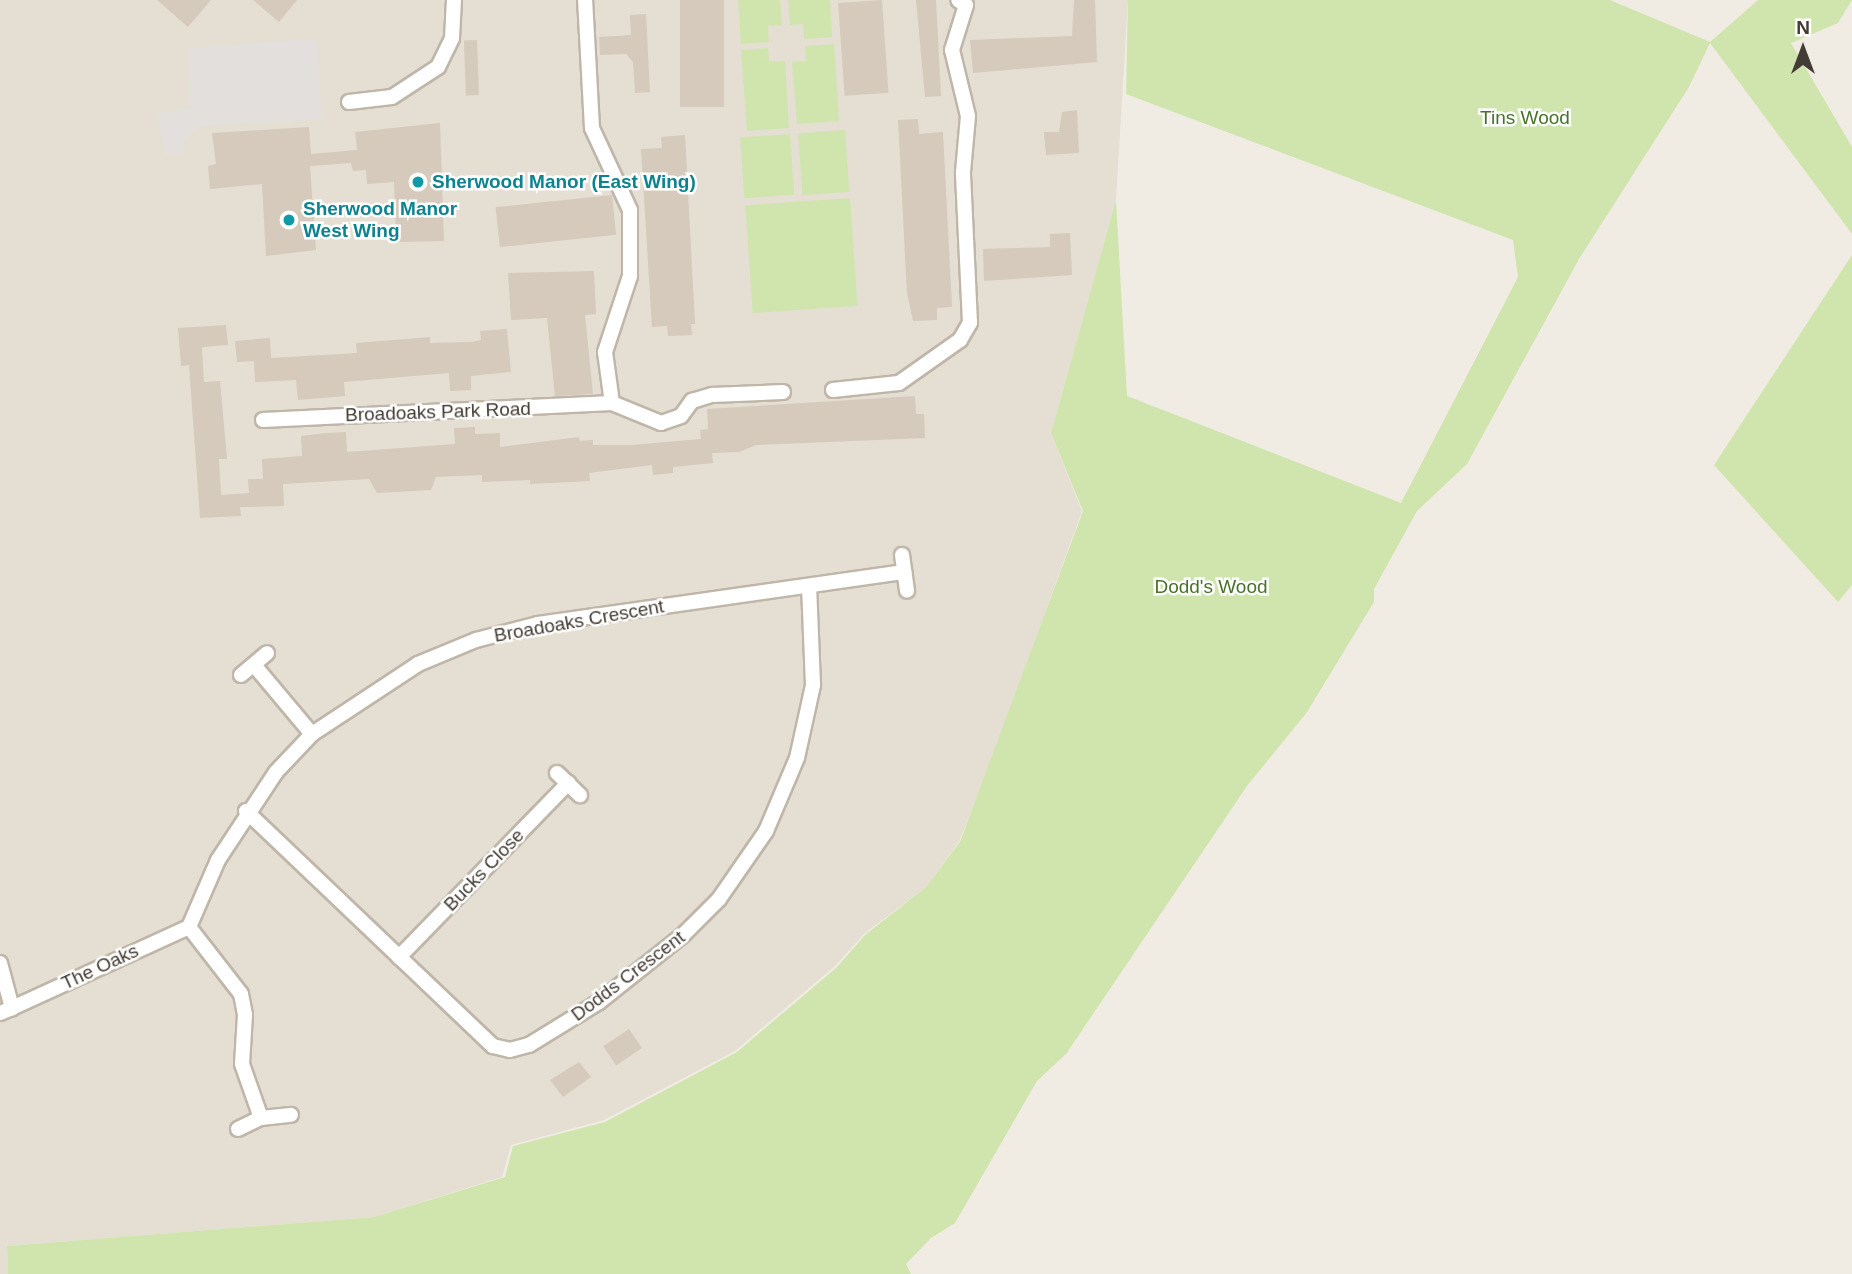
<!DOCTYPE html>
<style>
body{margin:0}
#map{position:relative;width:1852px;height:1274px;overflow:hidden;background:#f1ece3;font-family:Helvetica,sans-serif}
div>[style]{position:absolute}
.residential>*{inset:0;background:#e5ded2}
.green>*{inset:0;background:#cfe5ad;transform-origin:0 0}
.parking>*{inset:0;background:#e2dfdc}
.building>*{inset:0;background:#d5cabc;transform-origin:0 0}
.roads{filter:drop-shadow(2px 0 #bfb6a9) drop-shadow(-2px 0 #bfb6a9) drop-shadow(0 2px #bfb6a9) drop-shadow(0 -2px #bfb6a9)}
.minor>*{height:14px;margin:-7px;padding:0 7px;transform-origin:7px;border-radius:7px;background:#fff}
.dots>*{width:19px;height:19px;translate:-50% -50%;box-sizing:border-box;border:4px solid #fff;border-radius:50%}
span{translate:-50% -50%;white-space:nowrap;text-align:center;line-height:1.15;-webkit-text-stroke:5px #fff;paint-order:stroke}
.park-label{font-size:19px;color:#497229}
.culture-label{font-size:19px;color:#0d838f;font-weight:700}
.left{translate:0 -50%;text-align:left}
.street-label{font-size:19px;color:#433c34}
.north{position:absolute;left:1768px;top:14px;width:70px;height:70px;-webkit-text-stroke:5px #fff;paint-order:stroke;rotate:0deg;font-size:19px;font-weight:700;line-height:28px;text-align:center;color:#433c34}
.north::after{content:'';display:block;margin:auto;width:24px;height:32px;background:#433c34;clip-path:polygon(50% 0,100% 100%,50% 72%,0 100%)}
</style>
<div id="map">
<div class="residential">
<div style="clip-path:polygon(0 0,1128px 0,1116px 200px,1051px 433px,1082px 511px,985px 778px,959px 842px,925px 888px,865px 933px,835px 966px,735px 1051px,604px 1120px,511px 1145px,502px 1177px,374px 1217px,7px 1246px,8px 1274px,0 1274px)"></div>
</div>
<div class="green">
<div style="clip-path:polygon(738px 0,780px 0,782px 25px,768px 26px,769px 42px,741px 44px)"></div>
<div style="clip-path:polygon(788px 0,830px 0,832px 37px,804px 39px,803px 24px,790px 25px)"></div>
<div style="clip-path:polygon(1128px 0,1610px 0,1710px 42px,1758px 0,1852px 0,1838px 23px,1791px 43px,1852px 147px,1852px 234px,1710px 43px,1689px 87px,1579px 259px,1467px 464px,1417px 511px,1374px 589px,1374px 602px,1307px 712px,1247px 786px,1066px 1054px,1037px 1081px,955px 1223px,931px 1238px,906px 1264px,911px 1274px,8px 1274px,7px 1246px,374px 1217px,505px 1177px,513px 1146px,605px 1122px,737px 1052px,836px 968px,866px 934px,925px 888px,960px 842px,1083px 511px,1051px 433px,1116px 200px,1127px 396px,1401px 503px,1518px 277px,1513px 240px,1126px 94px)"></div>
<div style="clip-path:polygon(834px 44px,839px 121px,797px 124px,792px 62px,806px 61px,805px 46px)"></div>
<div style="clip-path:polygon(768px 48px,769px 62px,785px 61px,789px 128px,747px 131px,741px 50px)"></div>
<div style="left:845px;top:130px;width:62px;height:47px;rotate:86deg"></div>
<div style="left:790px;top:134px;width:61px;height:50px;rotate:86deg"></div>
<div style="left:850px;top:198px;width:108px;height:105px;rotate:86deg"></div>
<div style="clip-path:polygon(1852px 255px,1852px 585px,1838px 602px,1714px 465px)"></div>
</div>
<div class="parking">
<div style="clip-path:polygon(316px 39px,322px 119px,200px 126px,185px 140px,183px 154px,165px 155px,157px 112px,191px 109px,187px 48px)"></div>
</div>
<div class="building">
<div style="clip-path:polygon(157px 0,211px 0,188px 27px)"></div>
<div style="clip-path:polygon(253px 0,297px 0,279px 22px)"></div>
<div style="left:680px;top:0;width:44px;height:107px"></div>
<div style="left:882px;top:0;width:93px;height:44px;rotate:86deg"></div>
<div style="clip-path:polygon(916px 0,936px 0,941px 96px,925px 97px)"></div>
<div style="clip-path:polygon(1074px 0,1095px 0,1097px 62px,973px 73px,970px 40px,1072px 36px)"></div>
<div style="clip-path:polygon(646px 14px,650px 92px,635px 93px,633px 62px,626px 54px,600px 55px,599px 37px,631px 35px,630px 15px)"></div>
<div style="left:477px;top:40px;width:55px;height:13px;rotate:88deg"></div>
<div style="clip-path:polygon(1077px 110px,1079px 153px,1046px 155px,1044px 132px,1059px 132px,1062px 112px)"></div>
<div style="clip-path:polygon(918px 119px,919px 134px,943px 132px,952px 307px,937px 308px,937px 320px,913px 321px,907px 293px,898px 120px)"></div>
<div style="clip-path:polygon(440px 123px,444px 241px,396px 242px,394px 182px,367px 184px,366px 170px,353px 171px,351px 163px,310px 166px,316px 250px,266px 256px,262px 184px,210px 189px,208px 166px,216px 164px,212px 133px,309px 127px,311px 154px,357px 150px,355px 132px)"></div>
<div style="clip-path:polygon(685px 135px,695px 324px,691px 324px,692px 335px,668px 336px,667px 326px,652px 327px,641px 149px,662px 148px,661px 137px)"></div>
<div style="left:612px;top:195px;width:40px;height:117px;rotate:84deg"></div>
<div style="clip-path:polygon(1070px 233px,1072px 275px,984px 281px,983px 249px,1050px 247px,1050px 234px)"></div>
<div style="clip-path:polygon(594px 271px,596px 314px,585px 315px,593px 394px,555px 396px,547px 318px,511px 320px,508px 273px)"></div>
<div style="clip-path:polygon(226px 325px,228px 345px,202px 347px,204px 382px,220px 381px,227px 459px,219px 459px,221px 495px,249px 493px,248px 479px,263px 479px,262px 459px,302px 456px,301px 436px,326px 433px,346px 432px,347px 452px,455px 444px,454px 428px,475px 427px,475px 434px,500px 433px,500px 447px,579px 437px,580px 441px,593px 440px,593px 445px,632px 445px,701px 439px,700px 430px,708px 429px,707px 409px,915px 396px,916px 414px,924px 414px,925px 438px,756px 445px,739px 452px,712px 453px,713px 463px,673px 467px,673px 473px,653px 475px,652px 465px,589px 473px,590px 481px,530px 484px,530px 480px,482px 482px,482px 475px,436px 477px,431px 490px,377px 493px,369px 479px,283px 484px,284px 506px,240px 507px,241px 516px,200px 518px,189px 365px,181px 366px,178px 328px)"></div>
<div style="clip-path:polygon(507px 329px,511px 372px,471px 376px,471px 390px,450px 391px,449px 373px,344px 382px,345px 396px,298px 400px,296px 380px,255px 382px,254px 361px,237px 362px,235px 341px,270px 338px,271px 358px,357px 353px,356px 343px,430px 337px,430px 343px,472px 342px,481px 340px,480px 331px)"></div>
<div style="left:629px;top:1029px;width:23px;height:31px;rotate:56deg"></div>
<div style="clip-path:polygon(579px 1062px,591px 1077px,563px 1097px,550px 1080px)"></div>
</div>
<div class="roads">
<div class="minor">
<div style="left:349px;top:102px;width:43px;rotate:-6.6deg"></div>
<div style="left:392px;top:97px;width:55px;rotate:-33.1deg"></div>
<div style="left:438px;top:67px;width:32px;rotate:-64deg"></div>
<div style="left:452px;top:38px;width:38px;rotate:-87deg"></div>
<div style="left:833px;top:390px;width:66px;rotate:-6.1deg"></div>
<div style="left:899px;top:383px;width:75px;rotate:-35.2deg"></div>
<div style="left:960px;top:340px;width:20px;rotate:-60deg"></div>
<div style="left:970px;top:323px;width:151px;rotate:-92.7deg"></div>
<div style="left:963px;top:172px;width:56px;rotate:-84.9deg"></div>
<div style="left:968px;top:116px;width:68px;rotate:-103.6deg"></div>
<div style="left:952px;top:50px;width:47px;rotate:-72.7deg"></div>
<div style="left:966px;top:5px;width:9px;rotate:-148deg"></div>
<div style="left:612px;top:403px;width:53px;rotate:22.2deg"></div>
<div style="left:661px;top:423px;width:21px;rotate:-19deg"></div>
<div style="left:681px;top:416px;width:19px;rotate:-54deg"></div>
<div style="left:692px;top:401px;width:21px;rotate:-17deg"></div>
<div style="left:712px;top:395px;width:71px;rotate:-2.4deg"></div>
<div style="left:263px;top:420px;width:349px;rotate:-2.8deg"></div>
<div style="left:612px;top:403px;width:51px;rotate:-97.8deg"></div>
<div style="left:605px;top:352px;width:80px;rotate:-71.8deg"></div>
<div style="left:630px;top:276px;width:66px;rotate:-90deg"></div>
<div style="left:630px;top:210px;width:90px;rotate:-114.9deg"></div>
<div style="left:592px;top:128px;width:128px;rotate:-93.1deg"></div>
<div style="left:902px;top:555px;width:36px;rotate:82deg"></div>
<div style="left:254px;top:665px;width:90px;rotate:50deg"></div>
<div style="left:241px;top:675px;width:34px;rotate:-40deg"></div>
<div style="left:557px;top:773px;width:32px;rotate:44deg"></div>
<div style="left:246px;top:811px;width:341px;rotate:43.6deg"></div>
<div style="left:493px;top:1046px;width:17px;rotate:13deg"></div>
<div style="left:510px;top:1050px;width:20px;rotate:-15deg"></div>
<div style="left:529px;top:1045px;width:82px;rotate:-31.6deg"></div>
<div style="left:599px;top:1002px;width:107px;rotate:-38.6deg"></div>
<div style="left:683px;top:935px;width:51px;rotate:-45deg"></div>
<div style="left:719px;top:899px;width:83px;rotate:-55.3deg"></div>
<div style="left:766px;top:831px;width:79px;rotate:-67deg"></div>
<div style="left:797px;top:758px;width:75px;rotate:-77.6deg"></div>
<div style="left:813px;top:685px;width:99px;rotate:-92.3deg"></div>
<div style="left:189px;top:927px;width:73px;rotate:-66.6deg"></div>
<div style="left:218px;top:860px;width:105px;rotate:-56.6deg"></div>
<div style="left:276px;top:772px;width:52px;rotate:-46.5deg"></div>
<div style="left:312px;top:734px;width:127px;rotate:-33.4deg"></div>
<div style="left:418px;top:664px;width:63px;rotate:-22.5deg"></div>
<div style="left:476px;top:640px;width:64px;rotate:-14.5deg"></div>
<div style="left:538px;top:624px;width:370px;rotate:-8.1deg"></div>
<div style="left:189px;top:927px;width:85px;rotate:52.2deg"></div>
<div style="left:241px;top:994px;width:21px;rotate:79deg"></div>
<div style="left:245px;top:1015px;width:49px;rotate:93.5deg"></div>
<div style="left:242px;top:1064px;width:57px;rotate:70.6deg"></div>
<div style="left:399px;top:957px;width:243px;rotate:-45.8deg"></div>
<div style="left:0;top:963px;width:47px;rotate:75.1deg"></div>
<div style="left:12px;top:1008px;width:13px;rotate:157deg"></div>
<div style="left:12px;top:1008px;width:195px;rotate:-24.6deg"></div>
<div style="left:238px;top:1129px;width:25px;rotate:-26deg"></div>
<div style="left:261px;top:1118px;width:30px;rotate:-6deg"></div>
</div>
</div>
<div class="dots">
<div style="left:418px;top:182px;background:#0f9aa8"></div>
<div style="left:289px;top:220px;background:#0f9aa8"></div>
</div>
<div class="park-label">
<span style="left:1525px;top:118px">Tins Wood</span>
<span style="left:1211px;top:587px">Dodd's Wood</span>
</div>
<div class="culture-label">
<span class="left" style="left:432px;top:182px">Sherwood Manor (East Wing)</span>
<span class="left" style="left:303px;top:220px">Sherwood Manor<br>West Wing</span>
</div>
<div class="street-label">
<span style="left:438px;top:412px;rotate:-2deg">Broadoaks Park Road</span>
<span style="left:579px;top:621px;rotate:-10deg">Broadoaks Crescent</span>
<span style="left:484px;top:870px;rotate:-46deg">Bucks Close</span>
<span style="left:100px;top:967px;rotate:-25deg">The Oaks</span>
<span style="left:628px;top:976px;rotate:-37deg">Dodds Crescent</span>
</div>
<div class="north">N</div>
</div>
